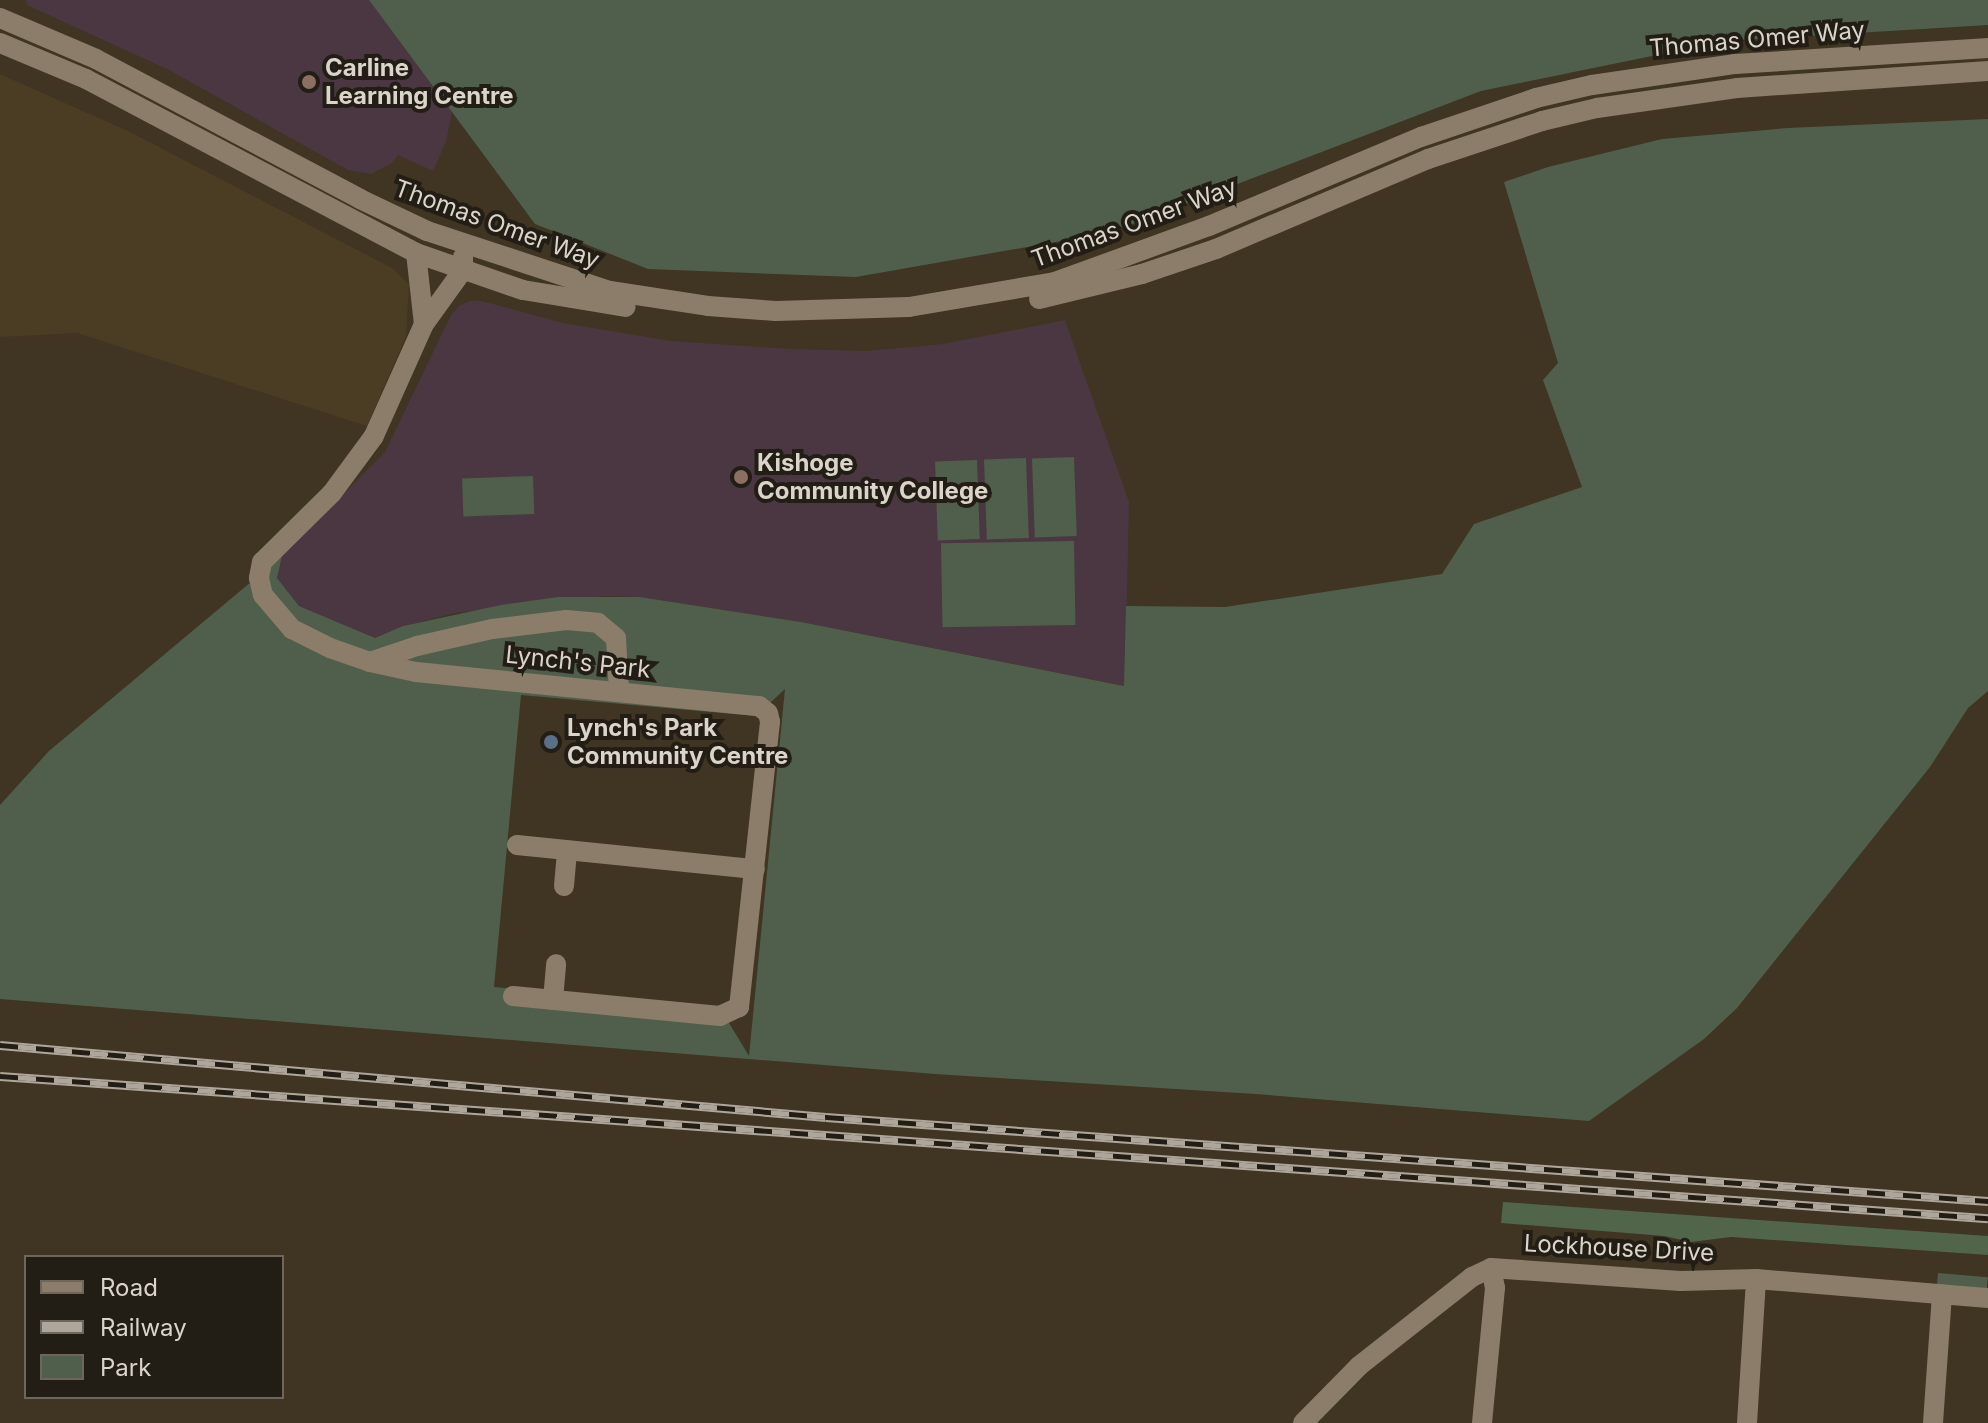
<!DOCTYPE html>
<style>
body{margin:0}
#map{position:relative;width:1988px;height:1423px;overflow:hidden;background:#403422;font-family:Inter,sans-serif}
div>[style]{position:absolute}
.built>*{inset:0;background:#4b3c24}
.education>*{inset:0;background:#4a3741}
.green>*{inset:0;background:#4f5f4b;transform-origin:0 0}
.forest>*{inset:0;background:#50654a}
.minor>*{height:20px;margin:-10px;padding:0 10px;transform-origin:10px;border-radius:10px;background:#8b7d6a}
.rail>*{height:9px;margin-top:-4.5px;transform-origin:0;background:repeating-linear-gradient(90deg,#221d15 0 18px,#aea69a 0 36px);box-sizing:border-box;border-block:2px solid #aea69a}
.dots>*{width:22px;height:22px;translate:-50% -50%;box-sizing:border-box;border:4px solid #221d15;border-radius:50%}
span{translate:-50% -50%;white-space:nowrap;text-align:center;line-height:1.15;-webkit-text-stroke:8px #221d15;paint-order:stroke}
.street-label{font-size:24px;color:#dbd4ca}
.poi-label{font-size:24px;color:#dbd4ca;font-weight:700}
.left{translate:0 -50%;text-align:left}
.legend{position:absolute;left:24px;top:1255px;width:260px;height:144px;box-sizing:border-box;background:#221d15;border:2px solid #6c665d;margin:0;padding:10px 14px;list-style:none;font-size:24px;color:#dbd4ca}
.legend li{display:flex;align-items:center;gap:16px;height:40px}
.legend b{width:40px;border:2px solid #6c665d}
</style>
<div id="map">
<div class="built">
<div style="clip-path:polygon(0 74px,130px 132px,392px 268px,409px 284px,406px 336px,367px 426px,77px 333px,0 337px)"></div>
</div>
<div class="education">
<div style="clip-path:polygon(26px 0,369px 0,452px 112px,446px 142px,433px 171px,398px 155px,392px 163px,371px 174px,348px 170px,169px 70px,27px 5px)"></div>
<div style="clip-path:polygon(470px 301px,482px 301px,563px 323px,671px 341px,792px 349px,866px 351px,943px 344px,1065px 320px,1129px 502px,1125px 686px,801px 622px,640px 597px,606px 596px,455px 613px,404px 626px,375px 638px,299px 606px,277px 578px,282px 556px,385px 452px,451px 315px,459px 306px)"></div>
</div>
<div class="green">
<div style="clip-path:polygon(369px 0,1988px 0,1988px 25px,1725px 41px,1481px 91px,1112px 232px,856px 277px,648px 269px,535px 224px)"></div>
<div style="clip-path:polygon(evenodd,1988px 119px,1988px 691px,1968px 708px,1930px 767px,1737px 1008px,1704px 1039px,1589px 1121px,1255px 1094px,935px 1074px,0 999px,0 805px,49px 751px,282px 556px,277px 578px,299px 606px,375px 638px,403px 626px,501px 605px,558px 597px,640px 597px,801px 622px,1124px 686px,1126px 606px,1225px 607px,1442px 574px,1474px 524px,1582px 487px,1543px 380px,1558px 363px,1504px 182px,1548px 167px,1662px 139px,1788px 128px,1988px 119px,785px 689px,749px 1056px,720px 1008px,494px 987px,521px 695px,756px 716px,785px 689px)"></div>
<div style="left:1074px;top:457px;width:79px;height:42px;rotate:88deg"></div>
<div style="left:1026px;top:458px;width:80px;height:42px;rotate:88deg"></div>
<div style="left:977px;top:460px;width:79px;height:42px;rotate:88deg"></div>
<div style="left:533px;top:476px;width:38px;height:71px;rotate:88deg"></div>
<div style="left:1074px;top:541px;width:84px;height:133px;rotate:89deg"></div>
<div style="left:1938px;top:1273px;width:50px;height:11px;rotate:5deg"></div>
</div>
<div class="forest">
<div style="clip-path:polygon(1503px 1202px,1988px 1236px,1988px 1255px,1731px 1237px,1691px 1242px,1664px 1236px,1501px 1223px)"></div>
</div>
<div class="minor">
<div style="left:0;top:18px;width:104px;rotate:23.1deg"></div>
<div style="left:96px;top:59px;width:299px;rotate:27.9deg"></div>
<div style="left:360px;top:199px;width:74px;rotate:25.5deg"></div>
<div style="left:427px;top:231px;width:193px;rotate:18.2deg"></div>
<div style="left:610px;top:291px;width:99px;rotate:8.7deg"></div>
<div style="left:708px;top:306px;width:68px;rotate:4.2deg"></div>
<div style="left:776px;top:311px;width:133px;rotate:-1.7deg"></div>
<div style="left:909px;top:307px;width:148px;rotate:-9.7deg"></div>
<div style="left:1055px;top:282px;width:164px;rotate:-20deg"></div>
<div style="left:1209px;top:226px;width:230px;rotate:-22.8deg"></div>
<div style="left:1421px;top:137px;width:121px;rotate:-18.7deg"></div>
<div style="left:1536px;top:98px;width:57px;rotate:-13.1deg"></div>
<div style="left:1592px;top:85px;width:145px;rotate:-8.4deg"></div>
<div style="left:1735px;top:64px;width:254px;rotate:-3.6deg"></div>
<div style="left:0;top:43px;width:93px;rotate:22.7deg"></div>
<div style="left:86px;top:79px;width:373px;rotate:27.8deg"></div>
<div style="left:416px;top:253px;width:113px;rotate:19.1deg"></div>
<div style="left:523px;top:290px;width:104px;rotate:9.4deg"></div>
<div style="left:416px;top:253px;width:71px;rotate:83.6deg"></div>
<div style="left:463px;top:257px;width:13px;rotate:90deg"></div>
<div style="left:463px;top:270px;width:67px;rotate:125.8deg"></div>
<div style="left:424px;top:324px;width:123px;rotate:114.1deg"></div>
<div style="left:374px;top:436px;width:71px;rotate:126.4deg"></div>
<div style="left:332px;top:493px;width:98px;rotate:135.4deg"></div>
<div style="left:262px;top:562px;width:16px;rotate:101deg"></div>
<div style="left:259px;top:578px;width:17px;rotate:77deg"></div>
<div style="left:263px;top:595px;width:45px;rotate:49.5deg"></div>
<div style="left:292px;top:629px;width:42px;rotate:26.6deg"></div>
<div style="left:330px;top:648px;width:42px;rotate:19.3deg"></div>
<div style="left:370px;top:662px;width:47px;rotate:12.3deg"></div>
<div style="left:416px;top:672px;width:345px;rotate:5.7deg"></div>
<div style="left:759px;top:706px;width:11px;rotate:38deg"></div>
<div style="left:768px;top:713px;width:9px;rotate:77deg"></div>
<div style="left:770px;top:722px;width:287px;rotate:96.2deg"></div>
<div style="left:739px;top:1007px;width:21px;rotate:155deg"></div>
<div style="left:720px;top:1016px;width:208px;rotate:-174.5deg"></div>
<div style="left:1039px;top:299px;width:106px;rotate:-13.6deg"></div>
<div style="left:1142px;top:274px;width:78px;rotate:-18.7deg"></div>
<div style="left:1216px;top:249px;width:230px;rotate:-23deg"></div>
<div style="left:1428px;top:159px;width:120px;rotate:-18.4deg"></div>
<div style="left:1542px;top:121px;width:57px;rotate:-13.3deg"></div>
<div style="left:1597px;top:108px;width:141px;rotate:-8.1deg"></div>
<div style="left:1737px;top:88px;width:252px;rotate:-3.9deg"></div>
<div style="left:370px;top:662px;width:50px;rotate:-18.8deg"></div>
<div style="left:417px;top:646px;width:77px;rotate:-12.8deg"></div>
<div style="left:492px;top:629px;width:75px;rotate:-6.9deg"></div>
<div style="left:566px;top:620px;width:32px;rotate:5deg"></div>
<div style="left:598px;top:623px;width:23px;rotate:40deg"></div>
<div style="left:616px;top:638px;width:54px;rotate:86.8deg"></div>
<div style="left:517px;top:845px;width:239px;rotate:5.8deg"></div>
<div style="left:564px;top:886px;width:36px;rotate:-85deg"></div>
<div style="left:553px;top:1000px;width:36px;rotate:-85deg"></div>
<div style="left:1303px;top:1423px;width:80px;rotate:-45.5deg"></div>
<div style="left:1359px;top:1366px;width:144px;rotate:-38.2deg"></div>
<div style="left:1472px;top:1277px;width:21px;rotate:-25deg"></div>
<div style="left:1491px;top:1268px;width:190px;rotate:3.9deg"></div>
<div style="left:1681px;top:1281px;width:75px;rotate:-1.5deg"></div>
<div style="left:1756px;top:1279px;width:233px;rotate:4.7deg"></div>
<div style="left:1482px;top:1423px;width:136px;rotate:-84.5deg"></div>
<div style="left:1495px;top:1288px;width:20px;rotate:-101deg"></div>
<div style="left:1747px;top:1423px;width:144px;rotate:-86.4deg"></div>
<div style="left:1933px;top:1423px;width:129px;rotate:-86deg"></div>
</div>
<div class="rail">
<div style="left:0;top:1045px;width:829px;rotate:4.98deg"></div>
<div style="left:826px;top:1117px;width:1165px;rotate:4.13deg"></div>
<div style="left:0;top:1076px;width:1993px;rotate:4.09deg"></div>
</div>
<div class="dots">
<div style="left:309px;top:82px;background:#8d6e63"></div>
<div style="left:741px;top:477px;background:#8d6e63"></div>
<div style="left:551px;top:742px;background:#5c6f8a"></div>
</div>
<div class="street-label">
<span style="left:1757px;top:39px;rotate:-5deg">Thomas Omer Way</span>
<span style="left:1134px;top:223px;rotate:-20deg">Thomas Omer Way</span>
<span style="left:497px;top:224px;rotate:20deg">Thomas Omer Way</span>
<span style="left:578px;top:662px;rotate:6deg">Lynch's Park</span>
<span style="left:1619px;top:1248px;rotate:3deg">Lockhouse Drive</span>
</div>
<div class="poi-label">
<span class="left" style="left:325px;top:82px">Carline<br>Learning Centre</span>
<span class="left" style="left:757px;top:477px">Kishoge<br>Community College</span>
<span class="left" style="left:567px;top:742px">Lynch's Park<br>Community Centre</span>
</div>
<ul class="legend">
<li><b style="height:10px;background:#8b7d6a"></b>Road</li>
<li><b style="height:10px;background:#aea69a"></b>Railway</li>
<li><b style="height:22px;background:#4f5f4b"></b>Park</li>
</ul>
</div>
